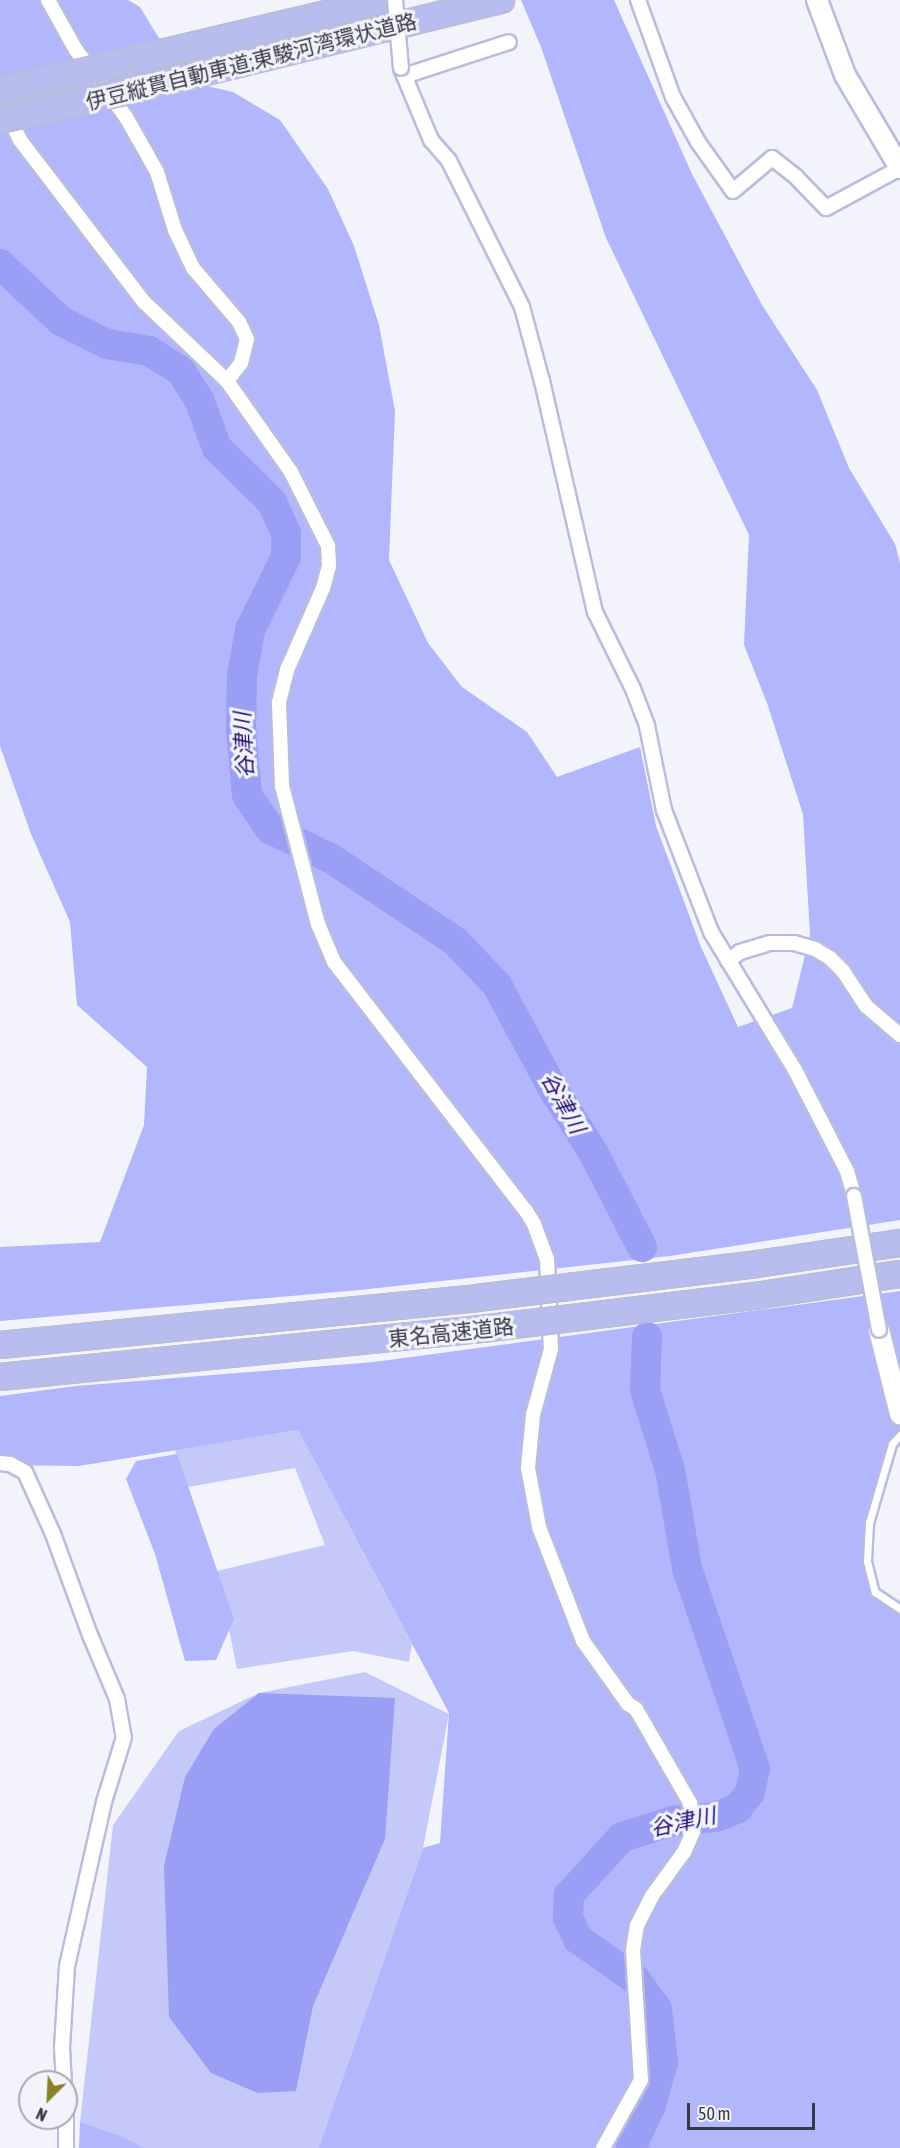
<!DOCTYPE html>
<meta charset="utf-8">
<style>
body{margin:0}
#map{position:relative;width:900px;height:2148px;overflow:hidden;background:#f3f4fb;font-family:"Asap Condensed","Noto Sans JP",sans-serif}
div>[style]{position:absolute}
.green>*{inset:0;background:#c5c9fa}
.forest>*{inset:0;background:#b2b6fc}
.water>*{inset:0;background:#9a9ef4}
.river>*{height:30px;margin:-15px;padding:0 15px;transform-origin:15px;border-radius:15px;background:#9a9ef4}
.roads{filter:drop-shadow(2px 0 #b9bddd) drop-shadow(-2px 0 #b9bddd) drop-shadow(0 2px #b9bddd) drop-shadow(0 -2px #b9bddd)}
.lane>*{height:7px;margin:-3.5px;padding:0 3.5px;transform-origin:3.5px;border-radius:3.5px;background:#fff}
.street>*{height:14px;margin:-7px;padding:0 7px;transform-origin:7px;border-radius:7px;background:#fff}
.secondary>*{height:20px;margin:-10px;padding:0 10px;transform-origin:10px;border-radius:10px;background:#fff}
.highway>*{height:24px;margin:-12px;padding:0 12px;transform-origin:12px;border-radius:12px;background:#b8bdf0}
.bridges{filter:drop-shadow(2px 0 #b9bddd) drop-shadow(-2px 0 #b9bddd) drop-shadow(0 2px #b9bddd) drop-shadow(0 -2px #b9bddd)}
.street-bridge>*{height:14px;margin:-7px;padding:0 7px;transform-origin:7px;border-radius:7px;background:#fff}
.highway-bridge>*{height:24px;margin:-12px;padding:0 12px;transform-origin:12px;border-radius:12px;background:#b8bdf0}
span{translate:-50% -50%;white-space:nowrap;text-align:center;line-height:1.15;-webkit-text-stroke:6px #f3f4fb;paint-order:stroke}
.street-label{font-size:21px;color:#383946}
.water-label{font-size:22px;color:#251073;font-style:italic}
.north{position:absolute;left:18px;top:2070px;width:60px;height:60px;box-sizing:border-box;background:#f3f4fb;border:2px solid #a8a9b3;border-radius:50%;rotate:204deg;font-size:16px;font-weight:700;line-height:24px;text-align:center;color:#383946}
.north::after{content:'';display:block;margin:auto;width:21px;height:27px;background:#8b8027;clip-path:polygon(50% 0,100% 100%,50% 72%,0 100%)}
.scale{position:absolute;left:687px;top:2103px;width:128px;height:27px;box-sizing:border-box;border:3px solid #383946;border-top:0;padding-left:8px;font-size:18px;line-height:21px;white-space:nowrap;color:#383946;-webkit-text-stroke:4px #f3f4fb;paint-order:stroke}
</style>
<div id="map">
<div class="green">
<div style="clip-path:polygon(298px 1430px,412px 1644px,409px 1662px,353px 1651px,237px 1669px,217px 1571px,325px 1545px,295px 1468px,188px 1487px,175px 1450px)"></div>
<div style="clip-path:polygon(365px 1672px,449px 1714px,423px 1848px,320px 2148px,136px 2148px,80px 2122px,113px 1825px,179px 1731px,259px 1693px)"></div>
</div>
<div class="forest">
<div style="clip-path:polygon(0 0,128px 0,140px 7px,185px 81px,233px 92px,280px 120px,328px 189px,354px 246px,379px 325px,395px 411px,389px 560px,428px 643px,462px 687px,527px 732px,557px 777px,640px 747px,656px 826px,701px 947px,738px 1027px,792px 1008px,810px 935px,803px 814px,767px 703px,744px 645px,749px 535px,606px 238px,541px 47px,521px 0,614px 0,692px 174px,762px 305px,817px 390px,849px 468px,895px 544px,900px 563px,900px 1220px,670px 1256px,360px 1290px,0 1321px,0 1247px,100px 1242px,144px 1125px,147px 1067px,77px 1005px,70px 922px,31px 834px,0 746px)"></div>
<div style="clip-path:polygon(900px 1291px,900px 1437px,893px 1464px,869px 1523px,875px 1592px,900px 1612px,900px 2148px,319px 2148px,423px 1848px,440px 1843px,449px 1713px,298px 1430px,79px 1466px,0 1465px,0 1396px,76px 1386px,374px 1362px)"></div>
<div style="clip-path:polygon(177px 1454px,234px 1619px,216px 1660px,185px 1661px,155px 1554px,126px 1479px,136px 1461px)"></div>
<div style="clip-path:polygon(80px 2122px,123px 2137px,144px 2148px,79px 2148px)"></div>
</div>
<div class="water">
<div style="clip-path:polygon(259px 1693px,395px 1698px,385px 1839px,313px 2006px,296px 2091px,258px 2093px,211px 2073px,169px 2017px,164px 1866px,185px 1777px,214px 1729px)"></div>
</div>
<div class="river">
<div style="left:0;top:264px;width:83px;rotate:43.1deg"></div>
<div style="left:61px;top:321px;width:51px;rotate:26.6deg"></div>
<div style="left:107px;top:344px;width:43px;rotate:9.5deg"></div>
<div style="left:149px;top:351px;width:38px;rotate:32deg"></div>
<div style="left:181px;top:371px;width:36px;rotate:58deg"></div>
<div style="left:200px;top:402px;width:49px;rotate:69.7deg"></div>
<div style="left:217px;top:448px;width:77px;rotate:44.5deg"></div>
<div style="left:272px;top:502px;width:35px;rotate:66deg"></div>
<div style="left:286px;top:534px;width:23px;rotate:90deg"></div>
<div style="left:286px;top:557px;width:81px;rotate:116.3deg"></div>
<div style="left:250px;top:630px;width:47px;rotate:99.9deg"></div>
<div style="left:242px;top:676px;width:53px;rotate:91.1deg"></div>
<div style="left:241px;top:729px;width:66px;rotate:84.8deg"></div>
<div style="left:247px;top:795px;width:41px;rotate:55.9deg"></div>
<div style="left:270px;top:829px;width:69px;rotate:25.8deg"></div>
<div style="left:332px;top:859px;width:148px;rotate:33.7deg"></div>
<div style="left:455px;top:941px;width:61px;rotate:46.3deg"></div>
<div style="left:497px;top:985px;width:118px;rotate:61.7deg"></div>
<div style="left:553px;top:1089px;width:75px;rotate:57.6deg"></div>
<div style="left:593px;top:1152px;width:107px;rotate:62.7deg"></div>
<div style="left:631px;top:2148px;width:47px;rotate:-65.1deg"></div>
<div style="left:651px;top:2105px;width:45px;rotate:-74.4deg"></div>
<div style="left:663px;top:2062px;width:53px;rotate:-96.5deg"></div>
<div style="left:657px;top:2009px;width:36px;rotate:-126deg"></div>
<div style="left:636px;top:1980px;width:71px;rotate:-144.7deg"></div>
<div style="left:578px;top:1939px;width:23px;rotate:-115deg"></div>
<div style="left:568px;top:1918px;width:23px;rotate:-88deg"></div>
<div style="left:569px;top:1895px;width:79px;rotate:-47.6deg"></div>
<div style="left:622px;top:1837px;width:53px;rotate:-17.4deg"></div>
<div style="left:673px;top:1821px;width:43px;rotate:-5.3deg"></div>
<div style="left:716px;top:1817px;width:24px;rotate:-22deg"></div>
<div style="left:738px;top:1808px;width:20px;rotate:-53deg"></div>
<div style="left:750px;top:1792px;width:24px;rotate:-78deg"></div>
<div style="left:755px;top:1769px;width:212px;rotate:-108.7deg"></div>
<div style="left:687px;top:1568px;width:99px;rotate:-99.8deg"></div>
<div style="left:670px;top:1470px;width:84px;rotate:-107.4deg"></div>
<div style="left:645px;top:1390px;width:53px;rotate:-87.8deg"></div>
</div>
<div class="roads">
<div class="lane">
<div style="left:900px;top:1435px;width:12px;rotate:132deg"></div>
<div style="left:892px;top:1444px;width:82px;rotate:106.2deg"></div>
<div style="left:869px;top:1523px;width:38px;rotate:93deg"></div>
<div style="left:867px;top:1561px;width:32px;rotate:76deg"></div>
<div style="left:875px;top:1592px;width:30px;rotate:34deg"></div>
</div>
<div class="street">
<div style="left:48px;top:0;width:57px;rotate:60.8deg"></div>
<div style="left:76px;top:50px;width:84px;rotate:53.3deg"></div>
<div style="left:126px;top:117px;width:63px;rotate:60.6deg"></div>
<div style="left:157px;top:172px;width:61px;rotate:72.8deg"></div>
<div style="left:175px;top:230px;width:42px;rotate:64.7deg"></div>
<div style="left:193px;top:268px;width:71px;rotate:49.6deg"></div>
<div style="left:239px;top:322px;width:19px;rotate:65deg"></div>
<div style="left:247px;top:339px;width:25px;rotate:104deg"></div>
<div style="left:241px;top:363px;width:23px;rotate:128deg"></div>
<div style="left:638px;top:0;width:103px;rotate:70.2deg"></div>
<div style="left:673px;top:97px;width:51px;rotate:60.9deg"></div>
<div style="left:698px;top:142px;width:60px;rotate:54.5deg"></div>
<div style="left:733px;top:191px;width:51px;rotate:-40.2deg"></div>
<div style="left:772px;top:158px;width:31px;rotate:38deg"></div>
<div style="left:796px;top:177px;width:43px;rotate:45.9deg"></div>
<div style="left:826px;top:208px;width:84px;rotate:-28.4deg"></div>
<div style="left:401px;top:68px;width:78px;rotate:67.4deg"></div>
<div style="left:431px;top:140px;width:28px;rotate:49deg"></div>
<div style="left:449px;top:161px;width:163px;rotate:63.4deg"></div>
<div style="left:522px;top:307px;width:77px;rotate:74.9deg"></div>
<div style="left:542px;top:381px;width:237px;rotate:77.1deg"></div>
<div style="left:595px;top:612px;width:86px;rotate:63.7deg"></div>
<div style="left:633px;top:689px;width:40px;rotate:69deg"></div>
<div style="left:647px;top:726px;width:86px;rotate:78.6deg"></div>
<div style="left:664px;top:810px;width:131px;rotate:68.9deg"></div>
<div style="left:711px;top:932px;width:162px;rotate:58.7deg"></div>
<div style="left:795px;top:1070px;width:114px;rotate:62.8deg"></div>
<div style="left:847px;top:1171px;width:26px;rotate:74deg"></div>
<div style="left:404px;top:76px;width:110px;rotate:-17.9deg"></div>
<div style="left:0;top:100px;width:45px;rotate:63.4deg"></div>
<div style="left:20px;top:140px;width:204px;rotate:52.6deg"></div>
<div style="left:144px;top:302px;width:115px;rotate:43.6deg"></div>
<div style="left:227px;top:381px;width:111px;rotate:54.9deg"></div>
<div style="left:291px;top:472px;width:83px;rotate:63.4deg"></div>
<div style="left:328px;top:546px;width:20px;rotate:87deg"></div>
<div style="left:329px;top:566px;width:23px;rotate:105deg"></div>
<div style="left:323px;top:588px;width:90px;rotate:113.7deg"></div>
<div style="left:287px;top:670px;width:34px;rotate:104deg"></div>
<div style="left:279px;top:703px;width:83px;rotate:87.9deg"></div>
<div style="left:282px;top:786px;width:143px;rotate:75.4deg"></div>
<div style="left:318px;top:924px;width:41px;rotate:67.2deg"></div>
<div style="left:334px;top:962px;width:314px;rotate:52.4deg"></div>
<div style="left:526px;top:1211px;width:15px;rotate:58deg"></div>
<div style="left:534px;top:1224px;width:37px;rotate:70deg"></div>
<div style="left:547px;top:1259px;width:90px;rotate:87.5deg"></div>
<div style="left:551px;top:1349px;width:68px;rotate:105.3deg"></div>
<div style="left:533px;top:1415px;width:53px;rotate:95.4deg"></div>
<div style="left:528px;top:1468px;width:60px;rotate:79.4deg"></div>
<div style="left:539px;top:1527px;width:122px;rotate:68.9deg"></div>
<div style="left:583px;top:1641px;width:77px;rotate:54.5deg"></div>
<div style="left:628px;top:1704px;width:9px;rotate:32deg"></div>
<div style="left:636px;top:1709px;width:108px;rotate:60.1deg"></div>
<div style="left:690px;top:1803px;width:29px;rotate:84deg"></div>
<div style="left:693px;top:1832px;width:22px;rotate:114deg"></div>
<div style="left:684px;top:1852px;width:54px;rotate:126deg"></div>
<div style="left:652px;top:1896px;width:33px;rotate:117deg"></div>
<div style="left:637px;top:1925px;width:25px;rotate:99deg"></div>
<div style="left:633px;top:1950px;width:130px;rotate:86.5deg"></div>
<div style="left:641px;top:2080px;width:78px;rotate:119.2deg"></div>
<div style="left:728px;top:961px;width:15px;rotate:-37deg"></div>
<div style="left:740px;top:952px;width:31px;rotate:-17deg"></div>
<div style="left:770px;top:943px;width:24px"></div>
<div style="left:794px;top:943px;width:22px;rotate:16deg"></div>
<div style="left:815px;top:949px;width:17px;rotate:31deg"></div>
<div style="left:830px;top:958px;width:18px;rotate:45deg"></div>
<div style="left:843px;top:971px;width:42px;rotate:56.7deg"></div>
<div style="left:866px;top:1006px;width:45px;rotate:40.5deg"></div>
<div style="left:0;top:1463px;width:10px;rotate:6deg"></div>
<div style="left:10px;top:1464px;width:17px;rotate:28deg"></div>
<div style="left:25px;top:1472px;width:68px;rotate:65.7deg"></div>
<div style="left:53px;top:1534px;width:108px;rotate:69.9deg"></div>
<div style="left:90px;top:1635px;width:69px;rotate:67.1deg"></div>
<div style="left:117px;top:1699px;width:39px;rotate:80deg"></div>
<div style="left:124px;top:1737px;width:68px;rotate:107.1deg"></div>
<div style="left:104px;top:1802px;width:168px;rotate:102.7deg"></div>
<div style="left:67px;top:1966px;width:81px;rotate:93.5deg"></div>
<div style="left:62px;top:2047px;width:35px;rotate:87deg"></div>
<div style="left:66px;top:2104px;width:44px;rotate:90deg"></div>
</div>
<div class="secondary">
<div style="left:817px;top:0;width:80px;rotate:69.5deg"></div>
<div style="left:845px;top:75px;width:108px;rotate:59.4deg"></div>
<div style="left:879px;top:1330px;width:87px;rotate:76deg"></div>
</div>
<div class="highway">
<div style="left:119px;top:63px;width:274px;rotate:-13.3deg"></div>
<div style="left:136px;top:89px;width:376px;rotate:-13.7deg"></div>
<div style="left:757px;top:1264px;width:145px;rotate:-8.4deg"></div>
<div style="left:761px;top:1295px;width:141px;rotate:-8.6deg"></div>
<div style="left:0;top:1345px;width:479px;rotate:-5.6deg"></div>
<div style="left:0;top:1377px;width:483px;rotate:-5.7deg"></div>
</div>
</div>
<div class="bridges">
<div class="street-bridge">
<div style="left:395px;top:0;width:68px;rotate:85deg"></div>
<div style="left:854px;top:1196px;width:136px;rotate:79.4deg"></div>
</div>
<div class="highway-bridge">
<div style="left:0;top:91px;width:122px;rotate:-13.2deg"></div>
<div style="left:0;top:120px;width:139px;rotate:-12.8deg"></div>
<div style="left:477px;top:1298px;width:282px;rotate:-6.9deg"></div>
<div style="left:481px;top:1329px;width:282px;rotate:-6.9deg"></div>
</div>
</div>
<div class="street-label">
<span style="left:251px;top:61px;rotate:-14deg">伊豆縦貫自動車道;東駿河湾環状道路</span>
<span style="left:451px;top:1332px;rotate:-6deg">東名高速道路</span>
</div>
<div class="water-label">
<span style="left:244px;top:745px;rotate:-93deg">谷津川</span>
<span style="left:563px;top:1103px;rotate:61deg">谷津川</span>
<span style="left:683px;top:1822px;rotate:-12deg">谷津川</span>
</div>
<div class="north">N</div>
<div class="scale">50 m</div>
</div>
